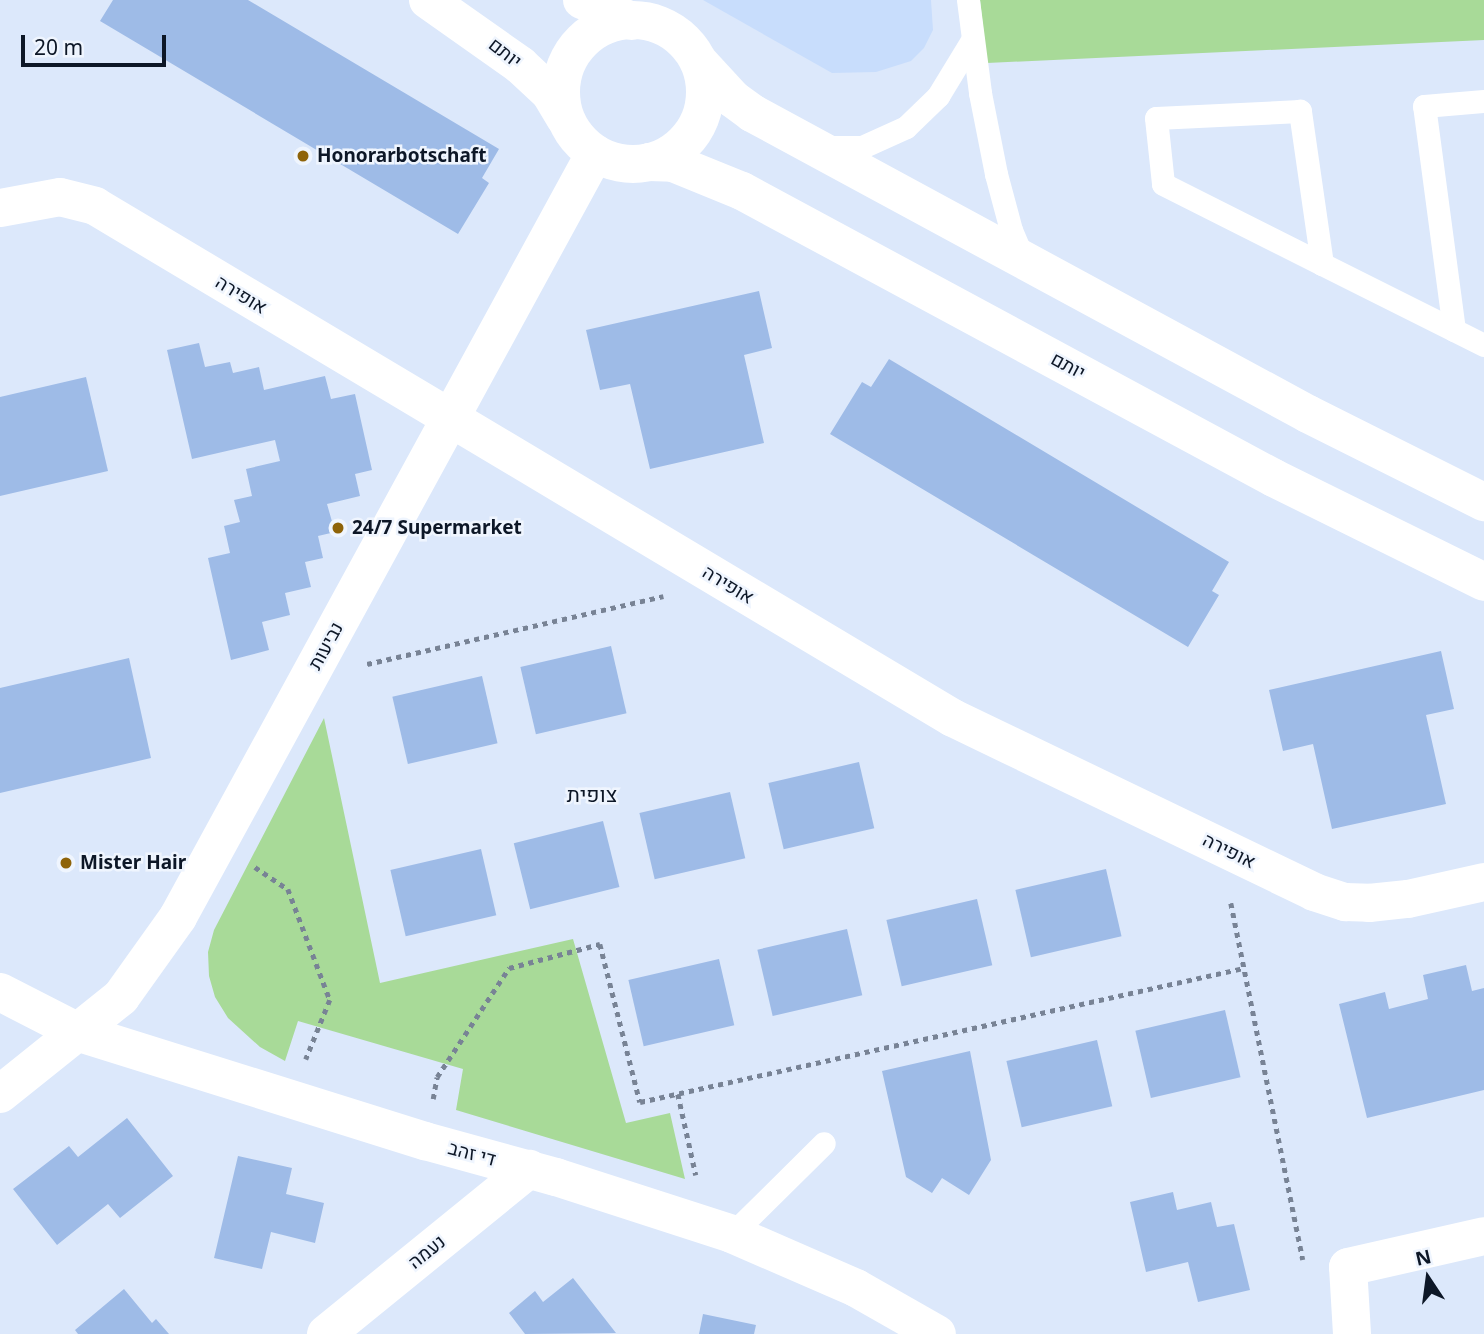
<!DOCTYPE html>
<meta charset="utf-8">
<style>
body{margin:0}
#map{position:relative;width:1484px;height:1334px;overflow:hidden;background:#dce8fb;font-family:"Noto Sans",Heebo,sans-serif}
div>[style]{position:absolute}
.built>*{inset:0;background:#c8ddfc}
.green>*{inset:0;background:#a8da98}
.building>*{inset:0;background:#9ebbe7;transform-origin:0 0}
.path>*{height:4.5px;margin-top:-2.25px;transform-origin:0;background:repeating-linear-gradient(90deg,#788395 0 5px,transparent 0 10px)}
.lane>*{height:23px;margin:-11.5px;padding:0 11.5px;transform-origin:11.5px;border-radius:11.5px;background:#fff}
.street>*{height:38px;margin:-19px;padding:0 19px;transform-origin:19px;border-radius:19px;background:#fff}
.secondary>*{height:38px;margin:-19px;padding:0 19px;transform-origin:19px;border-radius:19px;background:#fff}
.secondary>.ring{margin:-19px;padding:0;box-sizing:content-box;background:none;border:38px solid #fff;border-radius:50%}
.dots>*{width:19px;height:19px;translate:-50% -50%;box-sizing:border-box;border:4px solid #eff5fe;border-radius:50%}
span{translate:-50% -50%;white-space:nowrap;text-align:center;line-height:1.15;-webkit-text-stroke:5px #eff5fe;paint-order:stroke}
.street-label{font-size:19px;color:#0d1727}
.poi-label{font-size:19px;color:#0d1727;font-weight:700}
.left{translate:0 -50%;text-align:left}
.neighbourhood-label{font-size:21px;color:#0d1727}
.north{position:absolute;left:1393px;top:1243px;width:70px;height:70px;-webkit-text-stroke:5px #eff5fe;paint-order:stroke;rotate:347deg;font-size:19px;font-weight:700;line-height:28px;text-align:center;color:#0d1727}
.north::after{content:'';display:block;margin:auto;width:24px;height:32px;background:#0d1727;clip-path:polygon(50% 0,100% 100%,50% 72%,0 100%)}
.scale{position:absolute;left:21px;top:35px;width:145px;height:32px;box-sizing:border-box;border:4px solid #0d1727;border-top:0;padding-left:9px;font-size:21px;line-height:24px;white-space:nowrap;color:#0d1727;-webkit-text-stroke:5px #eff5fe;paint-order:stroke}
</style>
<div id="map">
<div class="built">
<div style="clip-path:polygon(703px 0,931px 0,933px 30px,924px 48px,911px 61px,876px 72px,832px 73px)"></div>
</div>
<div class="green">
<div style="clip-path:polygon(980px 0,1484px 0,1484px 40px,987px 63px)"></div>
<div style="clip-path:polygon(324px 718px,380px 983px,573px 939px,626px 1123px,670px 1113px,685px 1179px,456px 1110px,463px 1069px,298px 1021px,285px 1061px,260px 1047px,228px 1018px,215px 997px,209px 976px,208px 952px,214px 930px)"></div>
</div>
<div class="building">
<div style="clip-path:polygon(113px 0,248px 0,499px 149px,482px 178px,489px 183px,458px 234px,100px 21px)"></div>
<div style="clip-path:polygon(759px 291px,772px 348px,744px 355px,764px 443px,650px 469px,630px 384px,600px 390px,586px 330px)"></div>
<div style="clip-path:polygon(199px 343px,205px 367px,230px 362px,233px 373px,259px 367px,264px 390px,325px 376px,331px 399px,355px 394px,372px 470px,355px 474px,360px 496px,327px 504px,335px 532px,318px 536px,323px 558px,305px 562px,311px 587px,285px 593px,290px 615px,262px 622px,269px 650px,231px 660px,208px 558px,230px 553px,224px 526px,240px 522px,234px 500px,252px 496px,246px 469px,280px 461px,275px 440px,192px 459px,167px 350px)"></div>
<div style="clip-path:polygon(889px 359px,1229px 562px,1212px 591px,1219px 595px,1188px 647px,830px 434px,862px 382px,871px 387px)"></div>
<div style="clip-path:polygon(86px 377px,108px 471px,0 496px,0 397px)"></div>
<div style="left:611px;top:646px;width:69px;height:93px;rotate:77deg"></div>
<div style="clip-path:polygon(1441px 651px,1454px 709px,1426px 715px,1446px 804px,1332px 829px,1313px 744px,1283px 751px,1269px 690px)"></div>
<div style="clip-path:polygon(129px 658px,151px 758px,0 793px,0 688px)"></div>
<div style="left:482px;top:676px;width:69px;height:92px;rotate:77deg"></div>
<div style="left:859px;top:762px;width:68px;height:93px;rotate:77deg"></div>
<div style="left:730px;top:792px;width:68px;height:93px;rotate:77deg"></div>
<div style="left:603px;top:821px;width:68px;height:92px;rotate:76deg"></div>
<div style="left:481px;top:849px;width:68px;height:93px;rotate:77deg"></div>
<div style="left:1106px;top:869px;width:69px;height:93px;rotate:77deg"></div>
<div style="left:977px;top:899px;width:68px;height:93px;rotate:77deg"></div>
<div style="left:847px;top:929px;width:68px;height:92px;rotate:77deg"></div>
<div style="left:719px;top:959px;width:68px;height:93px;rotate:77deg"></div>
<div style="clip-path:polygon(1466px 965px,1472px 991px,1484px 988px,1484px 1090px,1367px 1118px,1339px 1004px,1385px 992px,1389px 1009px,1428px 999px,1423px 975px)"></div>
<div style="left:1225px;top:1010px;width:69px;height:92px;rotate:77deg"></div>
<div style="left:1097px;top:1040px;width:68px;height:93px;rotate:77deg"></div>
<div style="clip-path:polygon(970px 1051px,991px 1160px,969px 1195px,942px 1178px,932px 1193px,906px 1177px,882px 1071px)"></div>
<div style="clip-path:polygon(127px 1118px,173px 1176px,120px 1218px,108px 1204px,57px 1245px,13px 1189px,69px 1146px,78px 1157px)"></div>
<div style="clip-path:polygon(238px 1156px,292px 1168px,286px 1194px,324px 1203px,315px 1243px,271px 1232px,262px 1269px,214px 1258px)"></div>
<div style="clip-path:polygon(1173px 1192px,1177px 1210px,1211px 1202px,1217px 1227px,1234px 1224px,1250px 1290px,1198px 1302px,1188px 1262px,1146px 1272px,1130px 1202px)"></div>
<div style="clip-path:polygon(573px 1278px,616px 1333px,525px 1334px,509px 1313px,535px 1291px,543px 1302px)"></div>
<div style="clip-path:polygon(124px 1289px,152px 1323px,156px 1319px,169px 1334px,78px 1334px,75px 1330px)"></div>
<div style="clip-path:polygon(703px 1314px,756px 1325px,754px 1334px,699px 1334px)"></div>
</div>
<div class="path">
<div style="left:367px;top:664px;width:304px;rotate:-12.9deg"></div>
<div style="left:255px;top:867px;width:40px;rotate:34deg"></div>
<div style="left:288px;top:889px;width:119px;rotate:69.3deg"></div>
<div style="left:330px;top:1000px;width:64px;rotate:112.1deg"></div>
<div style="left:1231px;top:903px;width:364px;rotate:78.6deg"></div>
<div style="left:678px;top:1094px;width:83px;rotate:77.5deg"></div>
<div style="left:433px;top:1099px;width:22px;rotate:-80deg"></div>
<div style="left:437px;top:1077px;width:131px;rotate:-56.6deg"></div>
<div style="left:509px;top:968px;width:94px;rotate:-14.8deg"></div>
<div style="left:600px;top:944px;width:163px;rotate:75.8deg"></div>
<div style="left:640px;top:1102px;width:619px;rotate:-12.51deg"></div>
</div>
<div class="lane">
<div style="left:968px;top:0;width:94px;rotate:82.6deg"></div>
<div style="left:980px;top:93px;width:83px;rotate:78.8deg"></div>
<div style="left:996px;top:174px;width:58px;rotate:75deg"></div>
<div style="left:1011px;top:230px;width:34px;rotate:67deg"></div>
<div style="left:825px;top:147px;width:37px"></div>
<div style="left:862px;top:147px;width:48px;rotate:-24.4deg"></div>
<div style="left:906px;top:127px;width:45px;rotate:-44.1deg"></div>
<div style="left:938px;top:96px;width:66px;rotate:-58.7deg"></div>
<div style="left:1322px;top:264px;width:155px;rotate:-98.2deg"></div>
<div style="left:1300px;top:111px;width:144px;rotate:177.2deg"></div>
<div style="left:1156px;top:118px;width:66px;rotate:83.9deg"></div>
<div style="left:1163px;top:184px;width:178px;rotate:26.7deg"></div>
<div style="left:1322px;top:264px;width:181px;rotate:26.6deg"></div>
<div style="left:1454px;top:330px;width:226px;rotate:-97.6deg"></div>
<div style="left:1424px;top:106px;width:60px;rotate:-4.8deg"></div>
<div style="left:732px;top:1234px;width:129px;rotate:-44.7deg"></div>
</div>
<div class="street">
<div style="left:0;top:208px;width:61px;rotate:-10.4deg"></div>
<div style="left:60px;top:197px;width:36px;rotate:14deg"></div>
<div style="left:95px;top:206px;width:999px;rotate:30.83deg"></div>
<div style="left:953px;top:718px;width:401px;rotate:25.7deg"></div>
<div style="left:1314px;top:892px;width:33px;rotate:18deg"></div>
<div style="left:1345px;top:902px;width:24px;rotate:2deg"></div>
<div style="left:1369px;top:903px;width:39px;rotate:-6deg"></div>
<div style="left:1408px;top:899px;width:78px;rotate:-12.6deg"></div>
<div style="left:0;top:992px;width:90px;rotate:27.1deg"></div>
<div style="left:80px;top:1033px;width:362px;rotate:17.4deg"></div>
<div style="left:425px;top:1141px;width:136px;rotate:15.4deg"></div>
<div style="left:556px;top:1177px;width:185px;rotate:17.9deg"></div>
<div style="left:732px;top:1234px;width:135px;rotate:23.5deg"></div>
<div style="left:856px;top:1288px;width:93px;rotate:29.6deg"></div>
<div style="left:0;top:1094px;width:155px;rotate:-38.7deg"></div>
<div style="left:121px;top:997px;width:98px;rotate:-54.5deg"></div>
<div style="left:178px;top:917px;width:870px;rotate:-61.37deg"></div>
<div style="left:326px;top:1334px;width:262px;rotate:-39.1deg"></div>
<div style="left:1352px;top:1334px;width:67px;rotate:-93.4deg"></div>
<div style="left:1348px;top:1267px;width:139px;rotate:-12.8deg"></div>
</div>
<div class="secondary">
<div style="left:428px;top:0;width:113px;rotate:35.2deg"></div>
<div style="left:520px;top:65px;width:41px;rotate:43deg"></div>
<div style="left:550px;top:93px;width:29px;rotate:59deg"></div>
<div style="left:582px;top:0;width:54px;rotate:22.8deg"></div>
<div class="ring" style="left:561px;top:20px;width:106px;height:106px"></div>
<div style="left:699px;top:62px;width:50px;rotate:47.4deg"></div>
<div style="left:733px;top:99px;width:24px;rotate:36deg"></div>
<div style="left:752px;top:113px;width:632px;rotate:28.43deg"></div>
<div style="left:1308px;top:414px;width:197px;rotate:26.6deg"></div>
<div style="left:649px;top:162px;width:24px;rotate:2deg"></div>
<div style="left:673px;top:163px;width:74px;rotate:22.1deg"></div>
<div style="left:742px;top:191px;width:604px;rotate:28.35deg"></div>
<div style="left:1274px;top:478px;width:234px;rotate:26.3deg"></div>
</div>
<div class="dots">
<div style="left:303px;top:156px;background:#8e6309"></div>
<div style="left:338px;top:528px;background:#8e6309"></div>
<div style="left:66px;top:863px;background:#8e6309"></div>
</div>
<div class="street-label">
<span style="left:505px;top:53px;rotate:38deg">יותם</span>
<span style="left:241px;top:295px;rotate:31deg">אופירה</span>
<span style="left:1068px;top:366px;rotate:28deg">יותם</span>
<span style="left:728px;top:585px;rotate:31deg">אופירה</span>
<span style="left:326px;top:646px;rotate:-61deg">נביעות</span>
<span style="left:1229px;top:851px;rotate:26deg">אופירה</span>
<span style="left:472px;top:1154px;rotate:15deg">די זהב</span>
<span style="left:427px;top:1252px;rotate:-39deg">נעמה</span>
</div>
<div class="poi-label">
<span class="left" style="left:317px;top:156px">Honorarbotschaft</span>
<span class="left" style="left:352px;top:528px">24/7 Supermarket</span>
<span class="left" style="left:80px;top:863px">Mister Hair</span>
</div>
<div class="neighbourhood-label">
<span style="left:592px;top:794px">צופית</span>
</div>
<div class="north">N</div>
<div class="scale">20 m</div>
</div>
